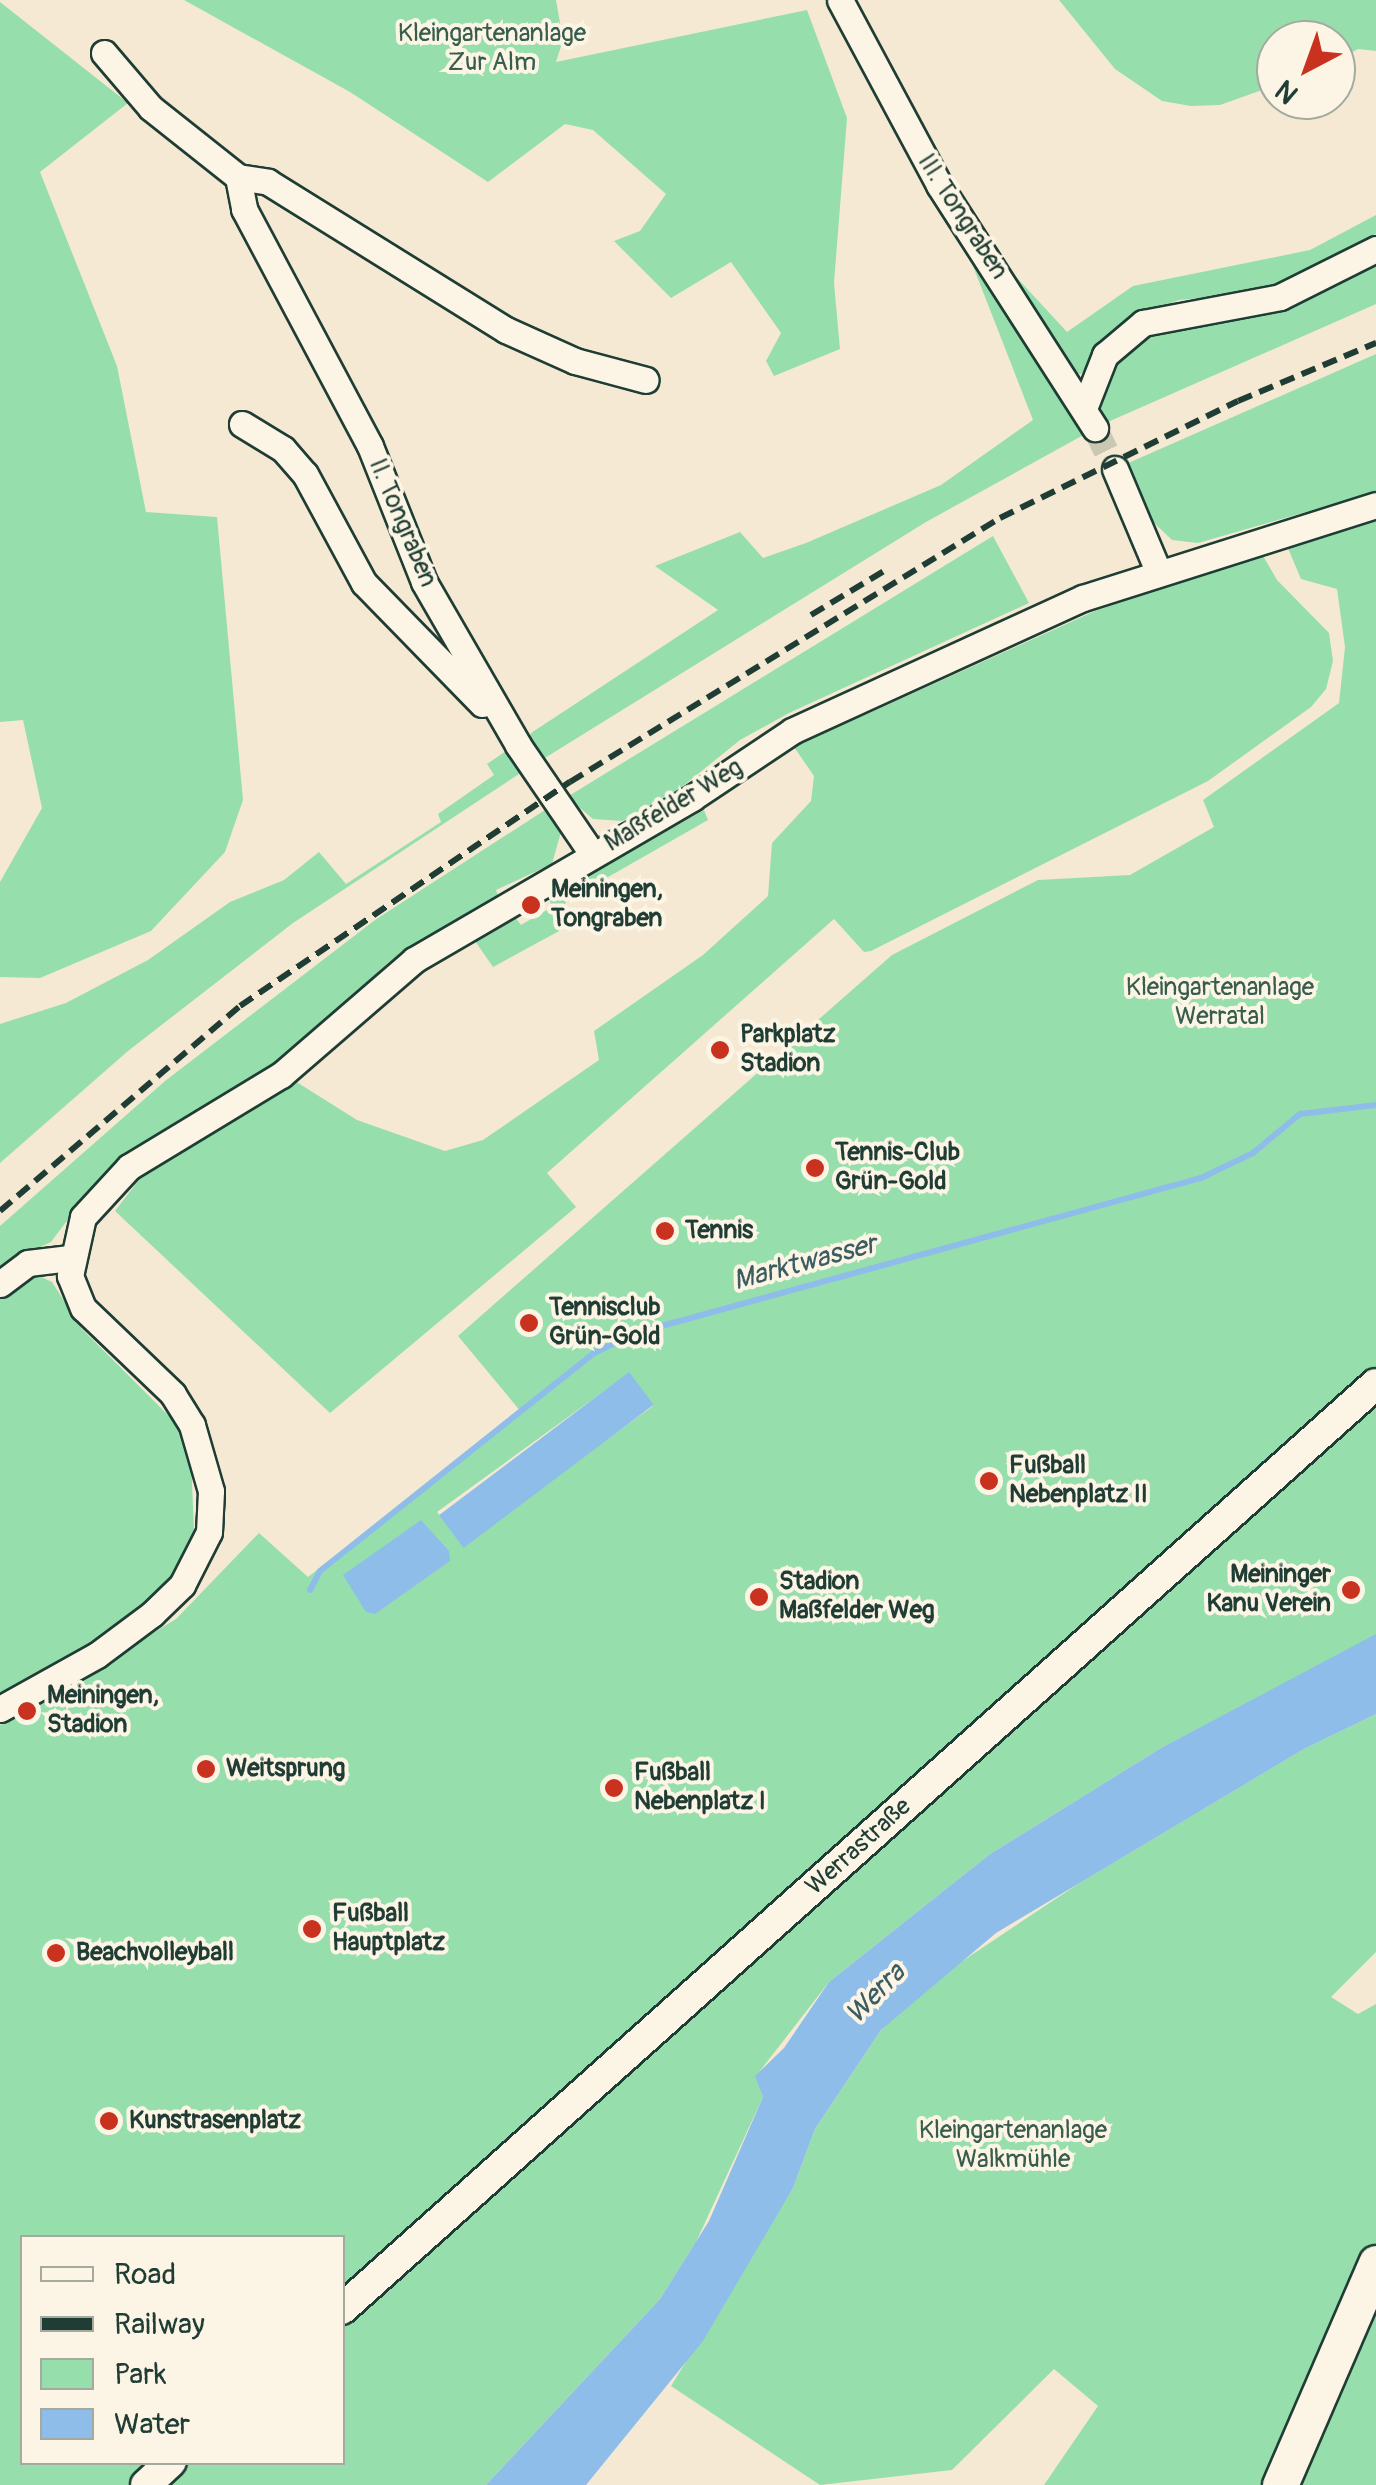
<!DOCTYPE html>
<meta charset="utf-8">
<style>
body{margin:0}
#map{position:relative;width:1376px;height:2485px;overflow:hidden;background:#f5e9d3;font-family:Pangolin,sans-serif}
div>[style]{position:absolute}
.green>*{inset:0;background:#96dfad}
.water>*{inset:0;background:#8fbde9;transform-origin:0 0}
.stream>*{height:6px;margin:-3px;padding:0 3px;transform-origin:3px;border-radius:3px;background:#8fbde9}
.minor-tunnel>*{height:25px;margin-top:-12.5px;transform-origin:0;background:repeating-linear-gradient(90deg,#cac7b3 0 25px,transparent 0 37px)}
.roads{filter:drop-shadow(2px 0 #1f3d34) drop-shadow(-2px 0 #1f3d34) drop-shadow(0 2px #1f3d34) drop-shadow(0 -2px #1f3d34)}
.minor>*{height:25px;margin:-12.5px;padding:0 12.5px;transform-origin:12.5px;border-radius:12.5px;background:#fcf5e5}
.tertiary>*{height:30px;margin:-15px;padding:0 15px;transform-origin:15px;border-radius:15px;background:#fcf5e5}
.secondary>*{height:35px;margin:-17.5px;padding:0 17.5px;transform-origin:17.5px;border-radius:17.5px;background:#fcf5e5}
.rail>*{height:6px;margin-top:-3px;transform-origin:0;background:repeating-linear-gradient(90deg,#1f3d34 0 15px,transparent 0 23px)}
.dots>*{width:28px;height:28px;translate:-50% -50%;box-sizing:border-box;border:5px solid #fcf5e5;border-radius:50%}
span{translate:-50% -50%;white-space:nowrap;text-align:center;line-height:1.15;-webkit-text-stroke:8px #fcf5e5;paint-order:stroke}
.park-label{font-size:25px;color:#375d4c}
.street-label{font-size:25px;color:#1f3d34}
.poi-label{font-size:25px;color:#1f3d34;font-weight:700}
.left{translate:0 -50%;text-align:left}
.right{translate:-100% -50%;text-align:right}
.water-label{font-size:28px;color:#3b5d61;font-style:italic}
.legend{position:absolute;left:20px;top:2235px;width:325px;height:230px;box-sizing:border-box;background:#fcf5e5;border:2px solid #a4ab9e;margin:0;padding:12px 18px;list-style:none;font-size:30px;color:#1f3d34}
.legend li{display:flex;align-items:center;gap:20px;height:50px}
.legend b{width:50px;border:2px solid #a4ab9e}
.north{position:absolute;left:1256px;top:20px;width:100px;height:100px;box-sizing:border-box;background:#fcf5e5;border:2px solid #a4ab9e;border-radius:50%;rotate:221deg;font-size:28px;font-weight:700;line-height:40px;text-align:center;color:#1f3d34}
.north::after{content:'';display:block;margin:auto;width:35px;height:45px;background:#c8321e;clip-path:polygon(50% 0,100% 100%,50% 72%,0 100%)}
</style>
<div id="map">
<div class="green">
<div style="clip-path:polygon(184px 0,556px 0,563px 40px,556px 62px,807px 10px,847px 118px,834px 283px,840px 349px,774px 376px,766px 361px,781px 333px,731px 262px,671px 298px,614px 241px,640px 231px,666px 194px,593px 130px,565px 124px,488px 182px,350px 92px)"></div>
<div style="clip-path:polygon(1059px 0,1376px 0,1376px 51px,1358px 49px,1336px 61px,1336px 40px,1276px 40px,1276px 85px,1220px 105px,1191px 106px,1162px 101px,1115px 69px)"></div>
<div style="clip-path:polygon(0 2px,128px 103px,40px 172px,117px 366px,146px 512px,217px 517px,243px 800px,225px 852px,151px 931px,40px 978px,0 977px,0 882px,42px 808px,23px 720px,0 722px)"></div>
<div style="clip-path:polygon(1376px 215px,1376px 234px,1294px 280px,1243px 294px,1179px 300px,1130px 319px,1081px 374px,1074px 373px,1006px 266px,1067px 332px,1133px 286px,1310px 250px)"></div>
<div style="clip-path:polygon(978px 257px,1087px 433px,926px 522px,540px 761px,528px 743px,531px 733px,718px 610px,655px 566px,740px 532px,763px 558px,806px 543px,941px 485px,1033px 420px,971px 261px)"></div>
<div style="clip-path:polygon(1376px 262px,1376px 304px,1101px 425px,1098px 406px,1116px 355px,1144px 332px,1286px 305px)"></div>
<div style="clip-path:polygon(1376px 354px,1376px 492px,1198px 543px,1172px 540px,1150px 519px,1126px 464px)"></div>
<div style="clip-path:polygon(evenodd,1376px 520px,1376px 1636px,1161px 1748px,990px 1854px,829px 1982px,756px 2076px,763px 2097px,696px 2242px,660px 2299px,486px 2485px,0 2485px,0 1725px,176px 1619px,259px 1533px,308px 1577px,522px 1413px,458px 1336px,892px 955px,1038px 880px,1130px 875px,1214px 827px,1203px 800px,1339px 703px,1345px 647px,1337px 589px,1301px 579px,1287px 546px,1376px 520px,629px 1373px,653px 1406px,462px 1545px,437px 1512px,629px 1373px,1376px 520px,22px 2238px,342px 2238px,342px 2462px,22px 2462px,22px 2238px)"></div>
<div style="clip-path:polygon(993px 536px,1029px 603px,789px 713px,740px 740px,667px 799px,622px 821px,593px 819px,567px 797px)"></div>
<div style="clip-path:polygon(1262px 554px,1277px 580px,1329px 633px,1333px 661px,1326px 689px,1311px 707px,1208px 781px,871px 951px,864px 952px,834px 919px,547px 1173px,576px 1207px,330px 1413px,115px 1211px,151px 1164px,295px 1081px,357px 1120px,445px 1151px,483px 1140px,599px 1060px,594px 1031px,703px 955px,768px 896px,772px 843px,811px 801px,814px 776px,794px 747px,1095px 611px)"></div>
<div style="clip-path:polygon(509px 749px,525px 770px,293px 923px,128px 1051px,0 1163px,0 1024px,66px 1003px,148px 960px,230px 902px,284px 880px,319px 852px,346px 884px,441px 822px,438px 814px,494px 775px,487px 764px)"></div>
<div style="clip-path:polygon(548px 808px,561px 832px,552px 864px,496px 890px,498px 895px,389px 962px,288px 1057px,130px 1152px,93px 1186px,51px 1242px,0 1266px,0 1226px,165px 1081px,375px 920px)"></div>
<div style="clip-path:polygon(704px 810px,708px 820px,566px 901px,561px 930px,493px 967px,475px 941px,516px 918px,521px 925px,552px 907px,549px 898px)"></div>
<div style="clip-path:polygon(37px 1275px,52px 1282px,82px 1329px,173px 1420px,191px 1459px,194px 1530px,187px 1556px,166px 1587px,111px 1634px,0 1699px,0 1298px)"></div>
<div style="clip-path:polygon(1376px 1714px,1376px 1952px,1331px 1997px,1358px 2014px,1376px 2004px,1376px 2485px,1044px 2485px,1098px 2406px,1054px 2369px,952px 2470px,820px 2485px,671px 2386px,793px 2188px,815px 2129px,881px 2030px,931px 1982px,1081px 1882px,1304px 1749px)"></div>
</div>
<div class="water">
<div style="left:629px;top:1372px;width:41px;height:238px;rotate:53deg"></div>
<div style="clip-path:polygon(421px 1520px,449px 1551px,450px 1561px,375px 1614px,366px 1612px,343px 1575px)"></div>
<div style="clip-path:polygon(1376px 1634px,1376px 1714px,1304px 1749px,996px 1933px,881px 2030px,815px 2129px,793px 2188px,703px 2341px,586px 2485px,486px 2485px,660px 2299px,709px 2221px,763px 2097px,755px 2076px,784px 2048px,829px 1982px,990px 1854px,1161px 1748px)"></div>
</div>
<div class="stream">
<div style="left:310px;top:1590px;width:21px;rotate:-62deg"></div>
<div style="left:320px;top:1571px;width:350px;rotate:-38.5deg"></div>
<div style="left:594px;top:1353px;width:47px;rotate:-25.5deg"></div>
<div style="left:636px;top:1333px;width:586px;rotate:-15.34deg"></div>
<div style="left:1201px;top:1178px;width:58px;rotate:-25.7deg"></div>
<div style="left:1253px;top:1153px;width:61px;rotate:-39.7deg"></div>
<div style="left:1300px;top:1114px;width:77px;rotate:-6.8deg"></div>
</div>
<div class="minor-tunnel">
<div style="left:1095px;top:428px;width:46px;rotate:64deg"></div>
</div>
<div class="roads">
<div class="minor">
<div style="left:840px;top:0;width:210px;rotate:61.8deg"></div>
<div style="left:939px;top:185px;width:289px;rotate:57.3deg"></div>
<div style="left:104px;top:53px;width:72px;rotate:49.5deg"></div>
<div style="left:151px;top:108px;width:111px;rotate:38.4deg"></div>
<div style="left:238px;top:177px;width:33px;rotate:79deg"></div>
<div style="left:244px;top:209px;width:268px;rotate:62deg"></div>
<div style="left:370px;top:446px;width:146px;rotate:68.3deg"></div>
<div style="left:424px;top:582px;width:188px;rotate:60deg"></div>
<div style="left:518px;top:745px;width:133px;rotate:55.7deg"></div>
<div style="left:238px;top:177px;width:30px;rotate:9deg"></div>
<div style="left:268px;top:182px;width:280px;rotate:31.9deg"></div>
<div style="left:506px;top:330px;width:76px;rotate:24.2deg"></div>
<div style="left:575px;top:361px;width:73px;rotate:15deg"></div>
<div style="left:1085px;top:406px;width:55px;rotate:-68.6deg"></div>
<div style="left:1105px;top:355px;width:50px;rotate:-40.1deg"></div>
<div style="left:1143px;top:323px;width:139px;rotate:-10.7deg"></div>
<div style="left:1280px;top:297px;width:107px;rotate:-26.6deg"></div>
<div style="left:242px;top:424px;width:48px;rotate:31.4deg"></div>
<div style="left:283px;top:449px;width:33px;rotate:49deg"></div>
<div style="left:305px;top:474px;width:124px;rotate:61.6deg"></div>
<div style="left:364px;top:583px;width:169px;rotate:45.7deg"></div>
<div style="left:1115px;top:469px;width:111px;rotate:67.1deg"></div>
<div style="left:0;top:1284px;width:35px;rotate:-37deg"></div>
<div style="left:28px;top:1263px;width:42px;rotate:-6.8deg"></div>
<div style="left:0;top:1709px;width:111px;rotate:-29.1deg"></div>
<div style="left:97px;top:1655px;width:69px;rotate:-36.7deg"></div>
<div style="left:152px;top:1614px;width:42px;rotate:-44deg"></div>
<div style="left:182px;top:1585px;width:59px;rotate:-63deg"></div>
<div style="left:209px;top:1532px;width:41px;rotate:-87.2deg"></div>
<div style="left:211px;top:1491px;width:69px;rotate:-106.1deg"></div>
<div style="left:192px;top:1425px;width:36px;rotate:-122deg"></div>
<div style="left:173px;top:1394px;width:124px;rotate:-136.3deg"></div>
<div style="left:83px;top:1308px;width:35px;rotate:-112deg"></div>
<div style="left:70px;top:1276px;width:60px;rotate:-77.6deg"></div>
<div style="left:83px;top:1217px;width:68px;rotate:-47.4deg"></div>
<div style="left:129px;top:1167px;width:178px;rotate:-31.2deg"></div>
<div style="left:281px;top:1075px;width:176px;rotate:-40.8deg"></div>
<div style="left:414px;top:960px;width:322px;rotate:-30.2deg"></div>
<div style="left:692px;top:798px;width:120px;rotate:-33.8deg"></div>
<div style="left:792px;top:731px;width:320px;rotate:-24.6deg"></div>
<div style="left:1083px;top:598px;width:307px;rotate:-17.6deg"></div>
</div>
<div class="tertiary">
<div style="left:342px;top:2309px;width:1387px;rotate:-41.82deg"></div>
<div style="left:146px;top:2485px;width:34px;rotate:-43deg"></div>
</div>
<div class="secondary">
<div style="left:1280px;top:2485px;width:242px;rotate:-66.6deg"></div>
</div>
</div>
<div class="rail">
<div style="left:811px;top:615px;width:85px;rotate:-31.1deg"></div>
<div style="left:0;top:1211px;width:316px;rotate:-40.5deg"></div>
<div style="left:240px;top:1006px;width:399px;rotate:-34.2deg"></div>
<div style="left:570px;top:782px;width:505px;rotate:-31.55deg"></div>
<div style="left:1000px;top:518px;width:265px;rotate:-26.2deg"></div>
<div style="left:1238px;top:401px;width:150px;rotate:-22.8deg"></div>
</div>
<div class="dots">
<div style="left:531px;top:905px;background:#c8321e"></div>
<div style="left:720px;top:1050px;background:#c8321e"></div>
<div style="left:815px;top:1168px;background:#c8321e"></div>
<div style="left:665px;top:1231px;background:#c8321e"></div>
<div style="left:529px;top:1323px;background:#c8321e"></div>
<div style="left:989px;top:1481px;background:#c8321e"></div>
<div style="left:1351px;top:1590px;background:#c8321e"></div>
<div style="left:759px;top:1597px;background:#c8321e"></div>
<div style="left:27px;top:1711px;background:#c8321e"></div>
<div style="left:206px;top:1769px;background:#c8321e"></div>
<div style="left:614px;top:1788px;background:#c8321e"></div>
<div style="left:312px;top:1929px;background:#c8321e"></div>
<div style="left:56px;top:1953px;background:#c8321e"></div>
<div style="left:109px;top:2121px;background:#c8321e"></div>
</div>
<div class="park-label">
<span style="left:492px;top:49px">Kleingartenanlage<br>Zur Alm</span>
<span style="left:1220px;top:1003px">Kleingartenanlage<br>Werratal</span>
<span style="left:1013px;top:2146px">Kleingartenanlage<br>Walkmühle</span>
</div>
<div class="street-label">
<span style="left:962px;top:217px;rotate:57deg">III. Tongraben</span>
<span style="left:402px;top:523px;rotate:67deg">II. Tongraben</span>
<span style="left:674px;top:806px;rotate:-31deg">Maßfelder Weg</span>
<span style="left:859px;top:1847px;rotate:-42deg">Werrastraße</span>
</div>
<div class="poi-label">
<span class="left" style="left:551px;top:905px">Meiningen,<br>Tongraben</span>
<span class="left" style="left:740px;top:1050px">Parkplatz<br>Stadion</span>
<span class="left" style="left:835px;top:1168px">Tennis-Club<br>Grün-Gold</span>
<span class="left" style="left:685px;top:1231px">Tennis</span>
<span class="left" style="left:549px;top:1323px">Tennisclub<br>Grün-Gold</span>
<span class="left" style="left:1009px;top:1481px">Fußball<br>Nebenplatz II</span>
<span class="right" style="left:1331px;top:1590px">Meininger<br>Kanu Verein</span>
<span class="left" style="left:779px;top:1597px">Stadion<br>Maßfelder Weg</span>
<span class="left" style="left:47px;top:1711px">Meiningen,<br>Stadion</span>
<span class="left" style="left:226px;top:1769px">Weitsprung</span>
<span class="left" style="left:634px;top:1788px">Fußball<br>Nebenplatz I</span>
<span class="left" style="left:332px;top:1929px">Fußball<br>Hauptplatz</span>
<span class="left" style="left:76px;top:1953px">Beachvolleyball</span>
<span class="left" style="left:129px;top:2121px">Kunstrasenplatz</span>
</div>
<div class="water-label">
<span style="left:805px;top:1263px;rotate:-15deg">Marktwasser</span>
<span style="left:876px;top:1994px;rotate:-46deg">Werra</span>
</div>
<ul class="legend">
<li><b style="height:12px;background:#fcf5e5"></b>Road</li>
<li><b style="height:12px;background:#1f3d34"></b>Railway</li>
<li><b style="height:28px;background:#96dfad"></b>Park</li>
<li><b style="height:28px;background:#8fbde9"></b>Water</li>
</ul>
<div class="north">N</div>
</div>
